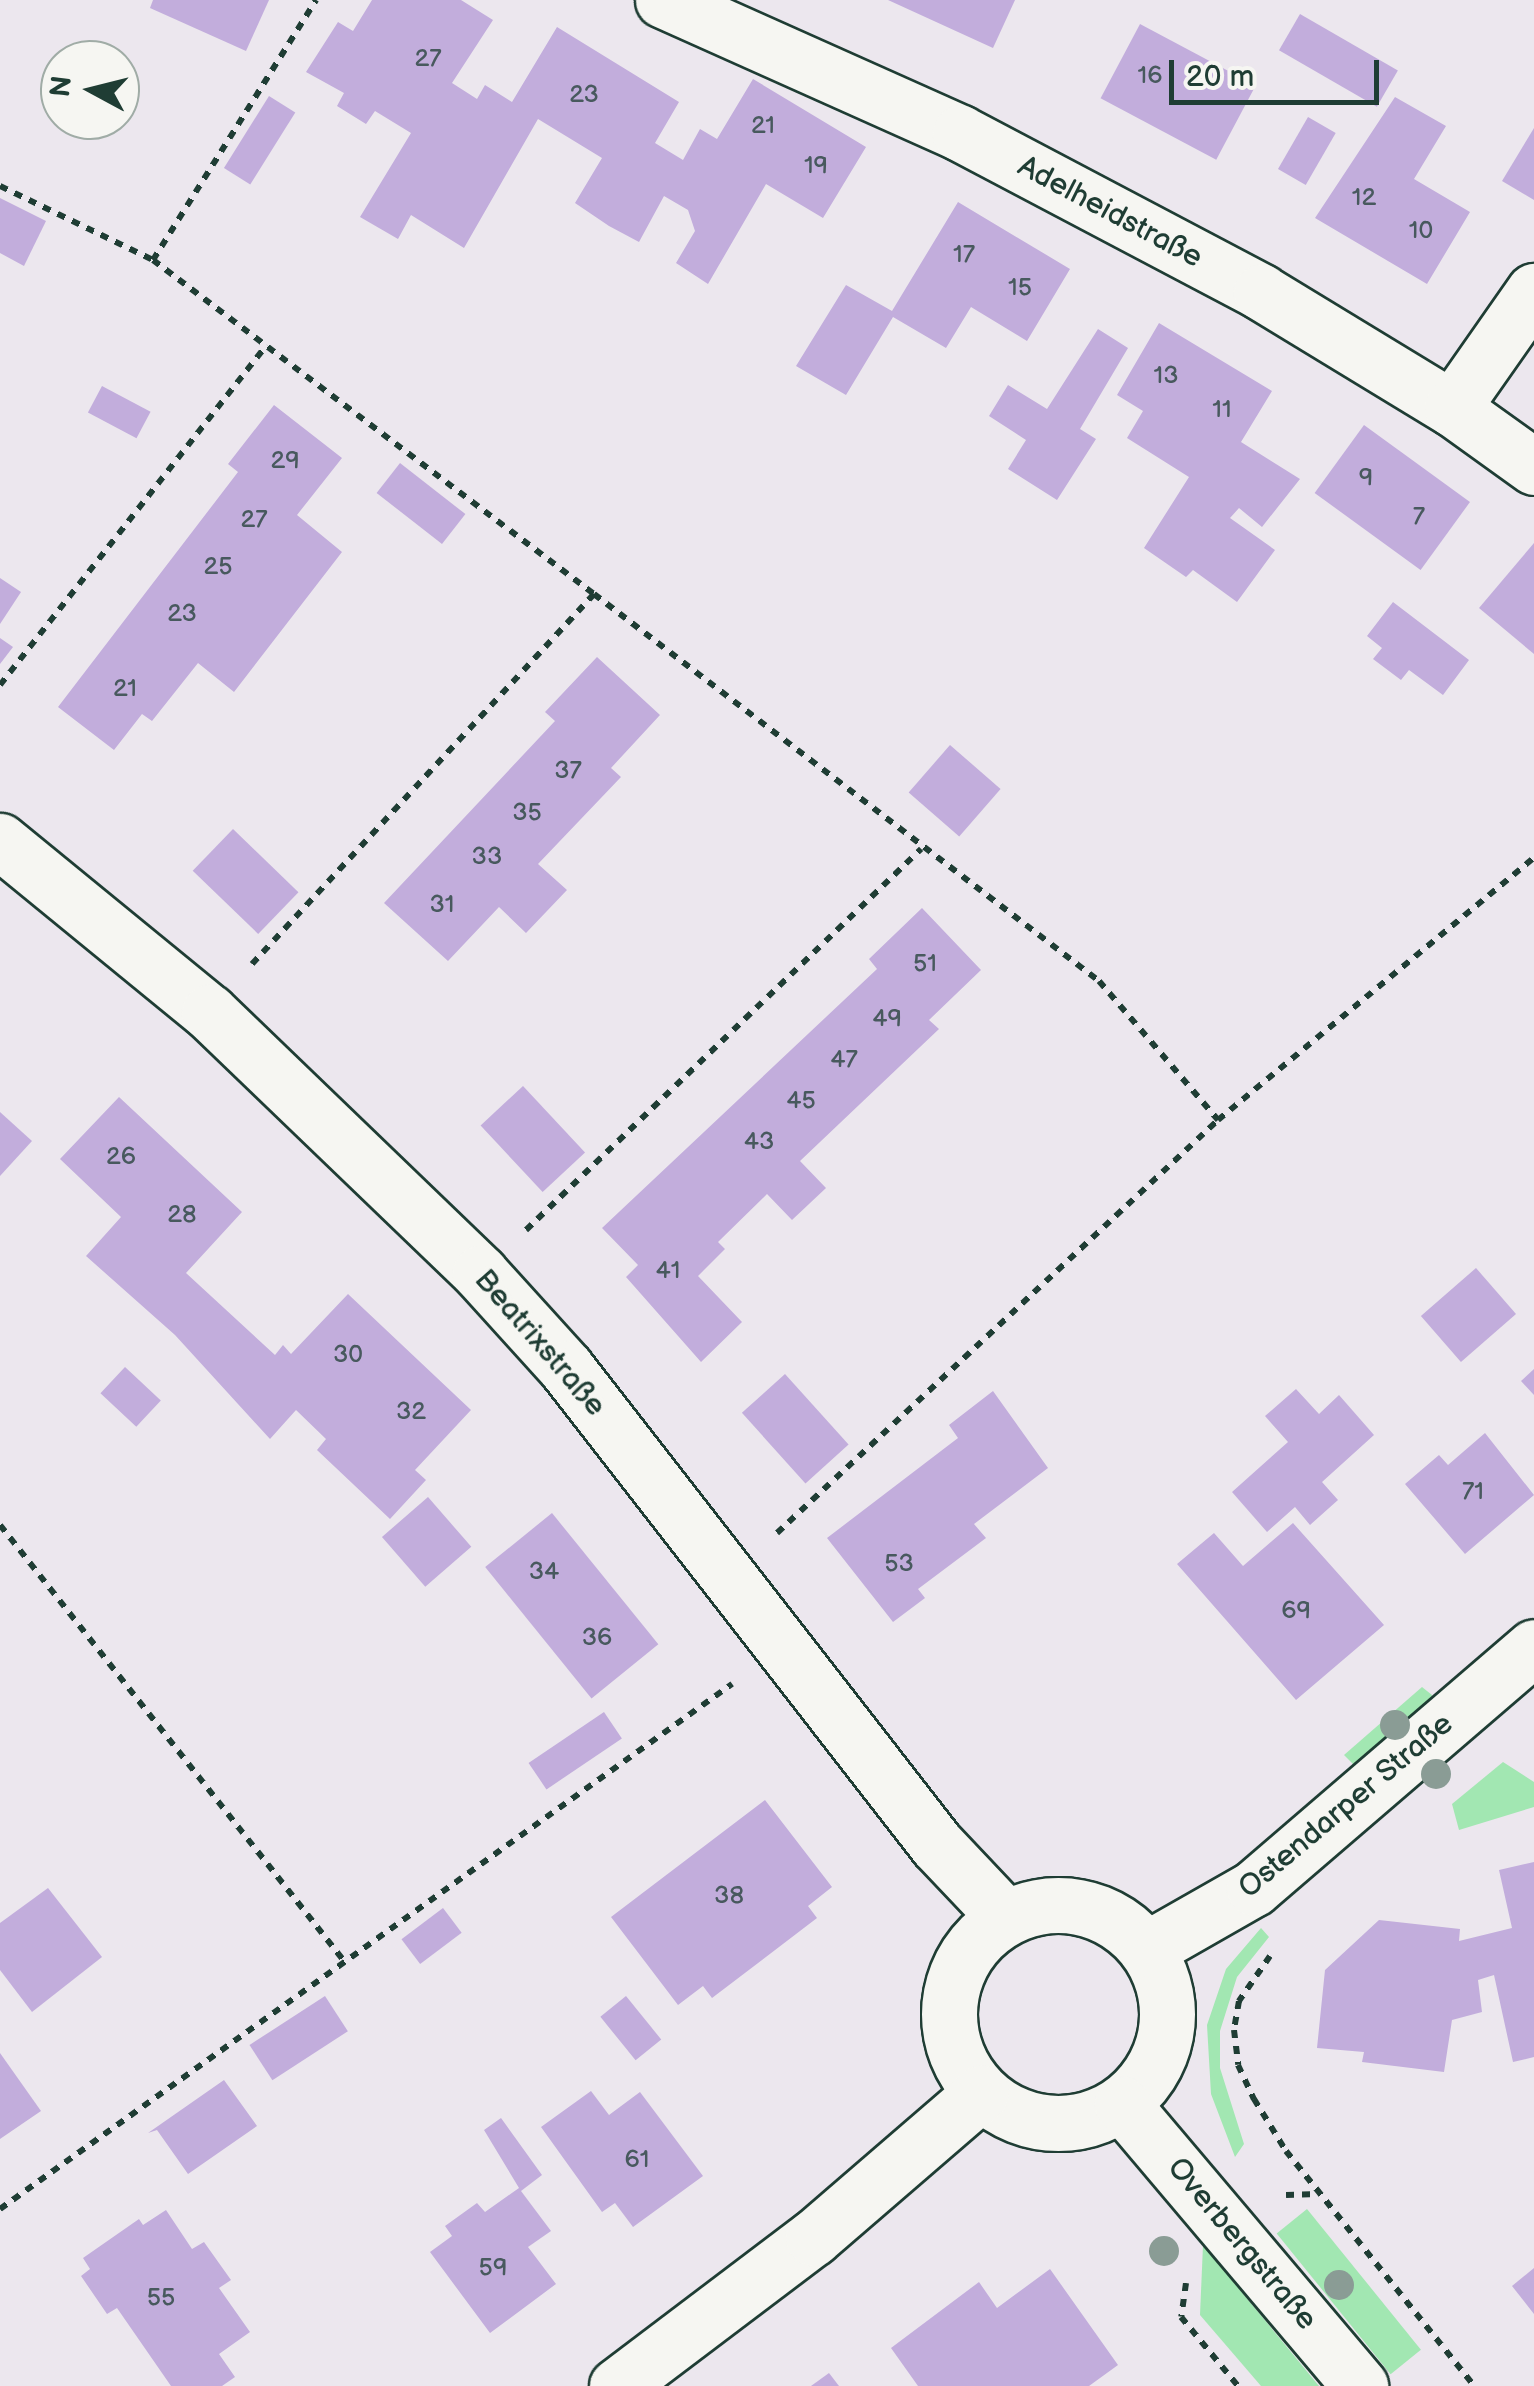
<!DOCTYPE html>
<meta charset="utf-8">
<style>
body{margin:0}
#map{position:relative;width:1534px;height:2386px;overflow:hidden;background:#ece7ee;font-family:"Balsamiq Sans",sans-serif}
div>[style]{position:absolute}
.green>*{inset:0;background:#a2e7b2;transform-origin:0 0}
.building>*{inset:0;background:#c2addc;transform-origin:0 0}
.path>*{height:6px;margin-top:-3px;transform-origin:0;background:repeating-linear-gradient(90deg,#1f3d34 0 8px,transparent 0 16px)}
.roads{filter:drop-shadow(2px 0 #1f3d34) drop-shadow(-2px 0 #1f3d34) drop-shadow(0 2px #1f3d34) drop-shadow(0 -2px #1f3d34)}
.minor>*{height:55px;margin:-27.5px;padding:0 27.5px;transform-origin:27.5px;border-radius:27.5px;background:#f6f6f2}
.minor>.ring{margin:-27.5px;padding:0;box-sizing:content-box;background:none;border:55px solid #f6f6f2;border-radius:50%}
.trees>*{width:30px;height:30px;margin:-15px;border-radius:50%;background:#8a9c95}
span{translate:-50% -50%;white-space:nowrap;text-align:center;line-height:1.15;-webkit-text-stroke:8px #f6f6f2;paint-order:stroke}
.number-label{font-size:25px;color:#48595e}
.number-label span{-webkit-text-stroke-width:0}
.street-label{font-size:30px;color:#1f3d34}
.north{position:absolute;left:40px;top:40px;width:100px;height:100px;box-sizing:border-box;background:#f6f6f2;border:2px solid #a0aca6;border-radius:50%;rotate:277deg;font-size:28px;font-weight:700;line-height:40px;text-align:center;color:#1f3d34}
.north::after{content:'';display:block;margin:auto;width:35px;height:45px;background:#1f3d34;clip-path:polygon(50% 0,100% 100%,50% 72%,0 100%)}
.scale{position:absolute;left:1169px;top:60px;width:210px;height:45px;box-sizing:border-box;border:5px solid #1f3d34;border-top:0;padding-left:12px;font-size:30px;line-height:35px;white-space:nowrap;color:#1f3d34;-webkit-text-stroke:8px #f6f6f2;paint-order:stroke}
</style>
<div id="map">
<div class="green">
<div style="clip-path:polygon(1422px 1687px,1432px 1695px,1429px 1713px,1370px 1764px,1353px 1764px,1344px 1755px)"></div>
<div style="clip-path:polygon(1503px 1762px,1534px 1782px,1534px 1807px,1459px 1830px,1452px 1804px)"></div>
<div style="clip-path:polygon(1261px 1928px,1269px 1937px,1237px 1977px,1220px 2031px,1220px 2068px,1244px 2144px,1235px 2157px,1211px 2094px,1207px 2025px,1226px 1969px)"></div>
<div style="left:1307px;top:2209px;width:181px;height:39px;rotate:51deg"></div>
<div style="clip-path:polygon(1203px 2245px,1319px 2386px,1261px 2386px,1200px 2315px)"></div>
</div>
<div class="building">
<div style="clip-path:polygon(153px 0,269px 0,246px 51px,150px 8px)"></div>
<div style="clip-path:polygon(372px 0,461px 0,493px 20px,452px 83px,477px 99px,485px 85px,512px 102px,557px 27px,679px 102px,655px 143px,683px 160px,700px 129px,717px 139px,753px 79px,866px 147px,823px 218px,766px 184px,708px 284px,676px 263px,695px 231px,688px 210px,664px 196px,639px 242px,609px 226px,575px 203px,602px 158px,538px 119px,464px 248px,411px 215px,398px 239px,360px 217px,411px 133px,375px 111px,366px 124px,337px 106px,344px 93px,306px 72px,338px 22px,353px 31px)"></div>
<div style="clip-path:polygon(888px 0,1015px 0,993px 48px)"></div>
<div style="left:1300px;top:14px;width:113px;height:42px;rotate:30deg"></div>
<div style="left:1140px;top:24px;width:131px;height:84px;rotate:28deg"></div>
<div style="left:269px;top:96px;width:31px;height:85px;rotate:32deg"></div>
<div style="clip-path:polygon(1395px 97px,1446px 126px,1414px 179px,1470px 212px,1427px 284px,1315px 218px)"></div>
<div style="left:1308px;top:117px;width:32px;height:60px;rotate:30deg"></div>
<div style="clip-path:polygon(1534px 128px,1534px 200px,1502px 181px)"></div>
<div style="clip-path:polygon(0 198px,46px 221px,24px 266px,0 253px)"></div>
<div style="clip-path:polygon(958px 202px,1070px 269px,1027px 341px,971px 307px,946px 348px,893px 317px,846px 395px,796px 366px,846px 285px,892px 311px)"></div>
<div style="clip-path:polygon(1159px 323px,1272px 391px,1241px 442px,1300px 479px,1262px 527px,1239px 508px,1230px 518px,1275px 550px,1237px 602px,1193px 570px,1186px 577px,1144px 548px,1189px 477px,1127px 438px,1143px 411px,1117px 395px)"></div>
<div style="clip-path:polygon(1098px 329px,1128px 348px,1080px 429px,1096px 439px,1057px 500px,1008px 469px,1026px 440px,989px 416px,1008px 385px,1047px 409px)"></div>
<div style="left:102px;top:386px;width:55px;height:30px;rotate:28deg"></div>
<div style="clip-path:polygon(274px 405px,342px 458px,297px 515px,342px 552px,234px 692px,198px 663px,152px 721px,142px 714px,114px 750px,58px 707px,238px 472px,228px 464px)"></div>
<div style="left:1364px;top:425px;width:131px;height:84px;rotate:36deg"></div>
<div style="left:400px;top:463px;width:83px;height:38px;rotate:38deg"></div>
<div style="clip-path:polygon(1534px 543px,1534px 654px,1479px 608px)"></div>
<div style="clip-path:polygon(0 578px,21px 592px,0 624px)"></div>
<div style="clip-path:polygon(1393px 602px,1469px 660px,1443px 695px,1409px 670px,1401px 680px,1373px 659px,1382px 648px,1367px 636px)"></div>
<div style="clip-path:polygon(0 638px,13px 647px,0 664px)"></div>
<div style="clip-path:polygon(597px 657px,660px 715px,611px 768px,621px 777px,538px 864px,567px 890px,526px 933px,499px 907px,448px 961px,384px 903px,555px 721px,545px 712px)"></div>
<div style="left:950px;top:745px;width:67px;height:63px;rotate:41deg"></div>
<div style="left:233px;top:829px;width:91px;height:58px;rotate:44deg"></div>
<div style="clip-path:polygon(922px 908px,981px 970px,929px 1020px,939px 1029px,800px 1161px,826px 1188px,792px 1220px,767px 1194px,718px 1242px,725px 1249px,698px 1276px,742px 1322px,701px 1362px,626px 1277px,638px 1265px,602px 1228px,877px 969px,869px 959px)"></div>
<div style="left:523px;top:1086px;width:91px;height:58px;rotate:47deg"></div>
<div style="clip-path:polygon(119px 1097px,242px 1212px,186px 1273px,275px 1355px,283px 1345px,291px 1354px,348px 1294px,471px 1410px,415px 1470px,426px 1480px,390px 1519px,317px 1450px,326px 1439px,296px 1410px,270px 1439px,175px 1335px,86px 1256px,121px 1217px,60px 1159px)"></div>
<div style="clip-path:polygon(0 1112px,32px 1141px,0 1176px)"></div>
<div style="left:1476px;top:1268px;width:61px;height:73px;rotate:49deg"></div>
<div style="left:125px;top:1367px;width:49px;height:36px;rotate:43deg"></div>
<div style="clip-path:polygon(1534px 1369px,1534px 1395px,1521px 1381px)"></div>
<div style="left:785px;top:1374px;width:95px;height:58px;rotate:48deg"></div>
<div style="clip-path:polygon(1296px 1389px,1319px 1414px,1339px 1395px,1374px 1435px,1322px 1482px,1338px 1500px,1310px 1525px,1295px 1507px,1267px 1532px,1232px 1492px,1288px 1442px,1265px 1416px)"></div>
<div style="clip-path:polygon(993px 1391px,1048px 1468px,974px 1524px,986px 1538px,918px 1589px,925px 1598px,893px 1622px,827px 1538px,958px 1438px,949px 1425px)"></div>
<div style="clip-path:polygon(1485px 1433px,1534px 1495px,1465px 1554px,1405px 1484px,1439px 1455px,1448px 1465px)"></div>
<div style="left:428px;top:1497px;width:66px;height:61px;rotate:49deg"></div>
<div style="left:552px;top:1513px;width:169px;height:86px;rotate:51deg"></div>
<div style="clip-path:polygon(1293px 1523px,1384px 1625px,1296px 1700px,1177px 1564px,1214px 1533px,1243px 1566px)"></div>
<div style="left:604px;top:1712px;width:32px;height:91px;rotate:56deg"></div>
<div style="clip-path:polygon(765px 1800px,832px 1887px,808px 1906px,817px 1918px,712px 1998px,703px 1986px,678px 2005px,611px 1917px)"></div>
<div style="clip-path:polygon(1534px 1862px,1534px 2057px,1513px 2062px,1494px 1975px,1478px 1980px,1482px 2012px,1452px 2020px,1444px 2072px,1362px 2062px,1364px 2052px,1317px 2048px,1325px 1970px,1379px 1920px,1460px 1929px,1459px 1941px,1512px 1928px,1499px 1870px)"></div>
<div style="clip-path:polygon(48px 1888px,102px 1957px,32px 2012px,0 1970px,0 1923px)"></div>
<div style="left:443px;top:1908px;width:31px;height:52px;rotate:53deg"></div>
<div style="left:325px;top:1996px;width:42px;height:90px;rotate:57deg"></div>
<div style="left:626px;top:1996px;width:56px;height:33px;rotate:51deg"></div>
<div style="clip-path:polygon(0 2053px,41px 2111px,0 2139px)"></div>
<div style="clip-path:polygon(224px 2080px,257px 2126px,188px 2174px,157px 2130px,148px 2133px)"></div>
<div style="clip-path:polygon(591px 2091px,609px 2115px,640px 2092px,703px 2176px,633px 2227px,615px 2203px,602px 2212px,541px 2127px)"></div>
<div style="clip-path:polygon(501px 2118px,542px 2175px,521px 2191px,551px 2231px,528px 2247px,556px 2284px,490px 2333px,430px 2252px,452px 2236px,445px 2226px,477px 2203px,485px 2212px,519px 2188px,484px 2130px)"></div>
<div style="clip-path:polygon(166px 2210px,192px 2249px,204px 2242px,231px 2280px,219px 2288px,250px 2332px,219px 2354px,235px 2377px,222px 2386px,171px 2386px,117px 2308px,107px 2314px,81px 2276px,90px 2269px,83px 2258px,139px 2219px,143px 2225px)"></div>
<div style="clip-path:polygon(1534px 2268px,1534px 2314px,1512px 2286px)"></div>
<div style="clip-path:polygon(1050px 2269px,1118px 2365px,1089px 2386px,918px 2386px,891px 2348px,979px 2282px,997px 2308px)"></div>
<div style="clip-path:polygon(829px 2373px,839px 2386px,811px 2386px)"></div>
</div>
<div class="path">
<div style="left:0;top:186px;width:170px;rotate:25.8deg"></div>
<div style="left:153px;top:260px;width:553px;rotate:37.14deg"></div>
<div style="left:594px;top:594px;width:636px;rotate:37.46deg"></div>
<div style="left:1099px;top:981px;width:183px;rotate:49.4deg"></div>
<div style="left:1218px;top:1120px;width:410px;rotate:-39.7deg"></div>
<div style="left:153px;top:260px;width:307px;rotate:-57.9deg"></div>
<div style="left:0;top:685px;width:432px;rotate:-51.9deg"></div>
<div style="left:252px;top:964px;width:504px;rotate:-47.25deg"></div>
<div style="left:526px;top:1230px;width:549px;rotate:-43.97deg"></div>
<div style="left:0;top:1525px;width:555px;rotate:51.73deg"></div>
<div style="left:777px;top:1533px;width:604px;rotate:-43.12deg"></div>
<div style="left:1270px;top:1956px;width:55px;rotate:124.6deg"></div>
<div style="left:1239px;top:2001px;width:29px;rotate:100deg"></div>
<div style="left:1234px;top:2030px;width:35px;rotate:83deg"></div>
<div style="left:1238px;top:2065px;width:38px;rotate:65deg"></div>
<div style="left:1254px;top:2099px;width:61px;rotate:58.4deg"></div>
<div style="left:1286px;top:2151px;width:301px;rotate:51.3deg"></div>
<div style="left:1286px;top:2195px;width:32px;rotate:-2deg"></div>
<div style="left:0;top:2209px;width:901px;rotate:-35.65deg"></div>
<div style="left:1186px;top:2283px;width:34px;rotate:98deg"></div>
<div style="left:1181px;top:2317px;width:89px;rotate:50.4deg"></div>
</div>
<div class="roads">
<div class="minor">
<div style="left:663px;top:0;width:325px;rotate:24.1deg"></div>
<div style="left:960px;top:133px;width:340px;rotate:27.8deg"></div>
<div style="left:1261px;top:292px;width:223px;rotate:31.3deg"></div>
<div style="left:1452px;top:408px;width:101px;rotate:35.7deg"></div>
<div style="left:1452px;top:408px;width:143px;rotate:-55deg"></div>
<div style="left:0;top:841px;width:270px;rotate:39.3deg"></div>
<div style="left:209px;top:1012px;width:376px;rotate:43.9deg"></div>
<div style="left:480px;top:1273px;width:128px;rotate:47.8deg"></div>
<div style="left:566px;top:1368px;width:604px;rotate:52.13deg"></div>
<div style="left:937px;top:1845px;width:99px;rotate:46.6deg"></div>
<div class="ring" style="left:949px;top:1905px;width:163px;height:163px"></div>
<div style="left:1147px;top:1949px;width:123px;rotate:-29.7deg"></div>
<div style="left:1254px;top:1888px;width:369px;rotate:-40.7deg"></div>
<div style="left:1122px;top:2104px;width:369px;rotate:49.8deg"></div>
<div style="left:617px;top:2386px;width:246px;rotate:-37.1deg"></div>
<div style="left:813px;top:2238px;width:222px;rotate:-40.8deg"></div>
</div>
</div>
<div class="trees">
<div style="left:1395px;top:1725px"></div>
<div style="left:1436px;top:1774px"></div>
<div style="left:1164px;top:2251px"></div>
<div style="left:1339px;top:2285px"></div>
</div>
<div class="number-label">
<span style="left:428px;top:59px">27</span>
<span style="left:1150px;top:76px">16</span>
<span style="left:584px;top:95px">23</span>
<span style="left:763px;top:126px">21</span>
<span style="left:816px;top:166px">19</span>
<span style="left:1364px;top:198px">12</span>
<span style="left:1421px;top:231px">10</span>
<span style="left:964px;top:255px">17</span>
<span style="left:1020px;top:288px">15</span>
<span style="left:1166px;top:376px">13</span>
<span style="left:1222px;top:410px">11</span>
<span style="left:285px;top:461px">29</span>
<span style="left:1366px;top:478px">9</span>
<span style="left:1419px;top:517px">7</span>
<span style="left:254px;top:520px">27</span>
<span style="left:218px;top:567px">25</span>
<span style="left:182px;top:614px">23</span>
<span style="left:125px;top:689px">21</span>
<span style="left:568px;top:771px">37</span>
<span style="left:527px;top:813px">35</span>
<span style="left:487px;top:857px">33</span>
<span style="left:442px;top:905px">31</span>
<span style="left:925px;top:964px">51</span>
<span style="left:887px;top:1019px">49</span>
<span style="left:844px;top:1060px">47</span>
<span style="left:801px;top:1101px">45</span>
<span style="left:759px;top:1142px">43</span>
<span style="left:121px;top:1157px">26</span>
<span style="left:182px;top:1215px">28</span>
<span style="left:668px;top:1271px">41</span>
<span style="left:348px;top:1355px">30</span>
<span style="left:411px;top:1412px">32</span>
<span style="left:1473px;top:1492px">71</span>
<span style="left:899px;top:1564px">53</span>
<span style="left:544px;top:1572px">34</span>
<span style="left:1296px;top:1611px">69</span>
<span style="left:597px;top:1638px">36</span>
<span style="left:729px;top:1896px">38</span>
<span style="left:637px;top:2160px">61</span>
<span style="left:493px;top:2268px">59</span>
<span style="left:161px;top:2298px">55</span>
</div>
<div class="street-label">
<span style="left:1110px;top:212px;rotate:28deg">Adelheidstraße</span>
<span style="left:540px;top:1343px;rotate:49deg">Beatrixstraße</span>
<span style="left:1346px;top:1806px;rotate:-40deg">Ostendarper Straße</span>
<span style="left:1242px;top:2244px;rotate:50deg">Overbergstraße</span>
</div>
<div class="north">N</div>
<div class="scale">20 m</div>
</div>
